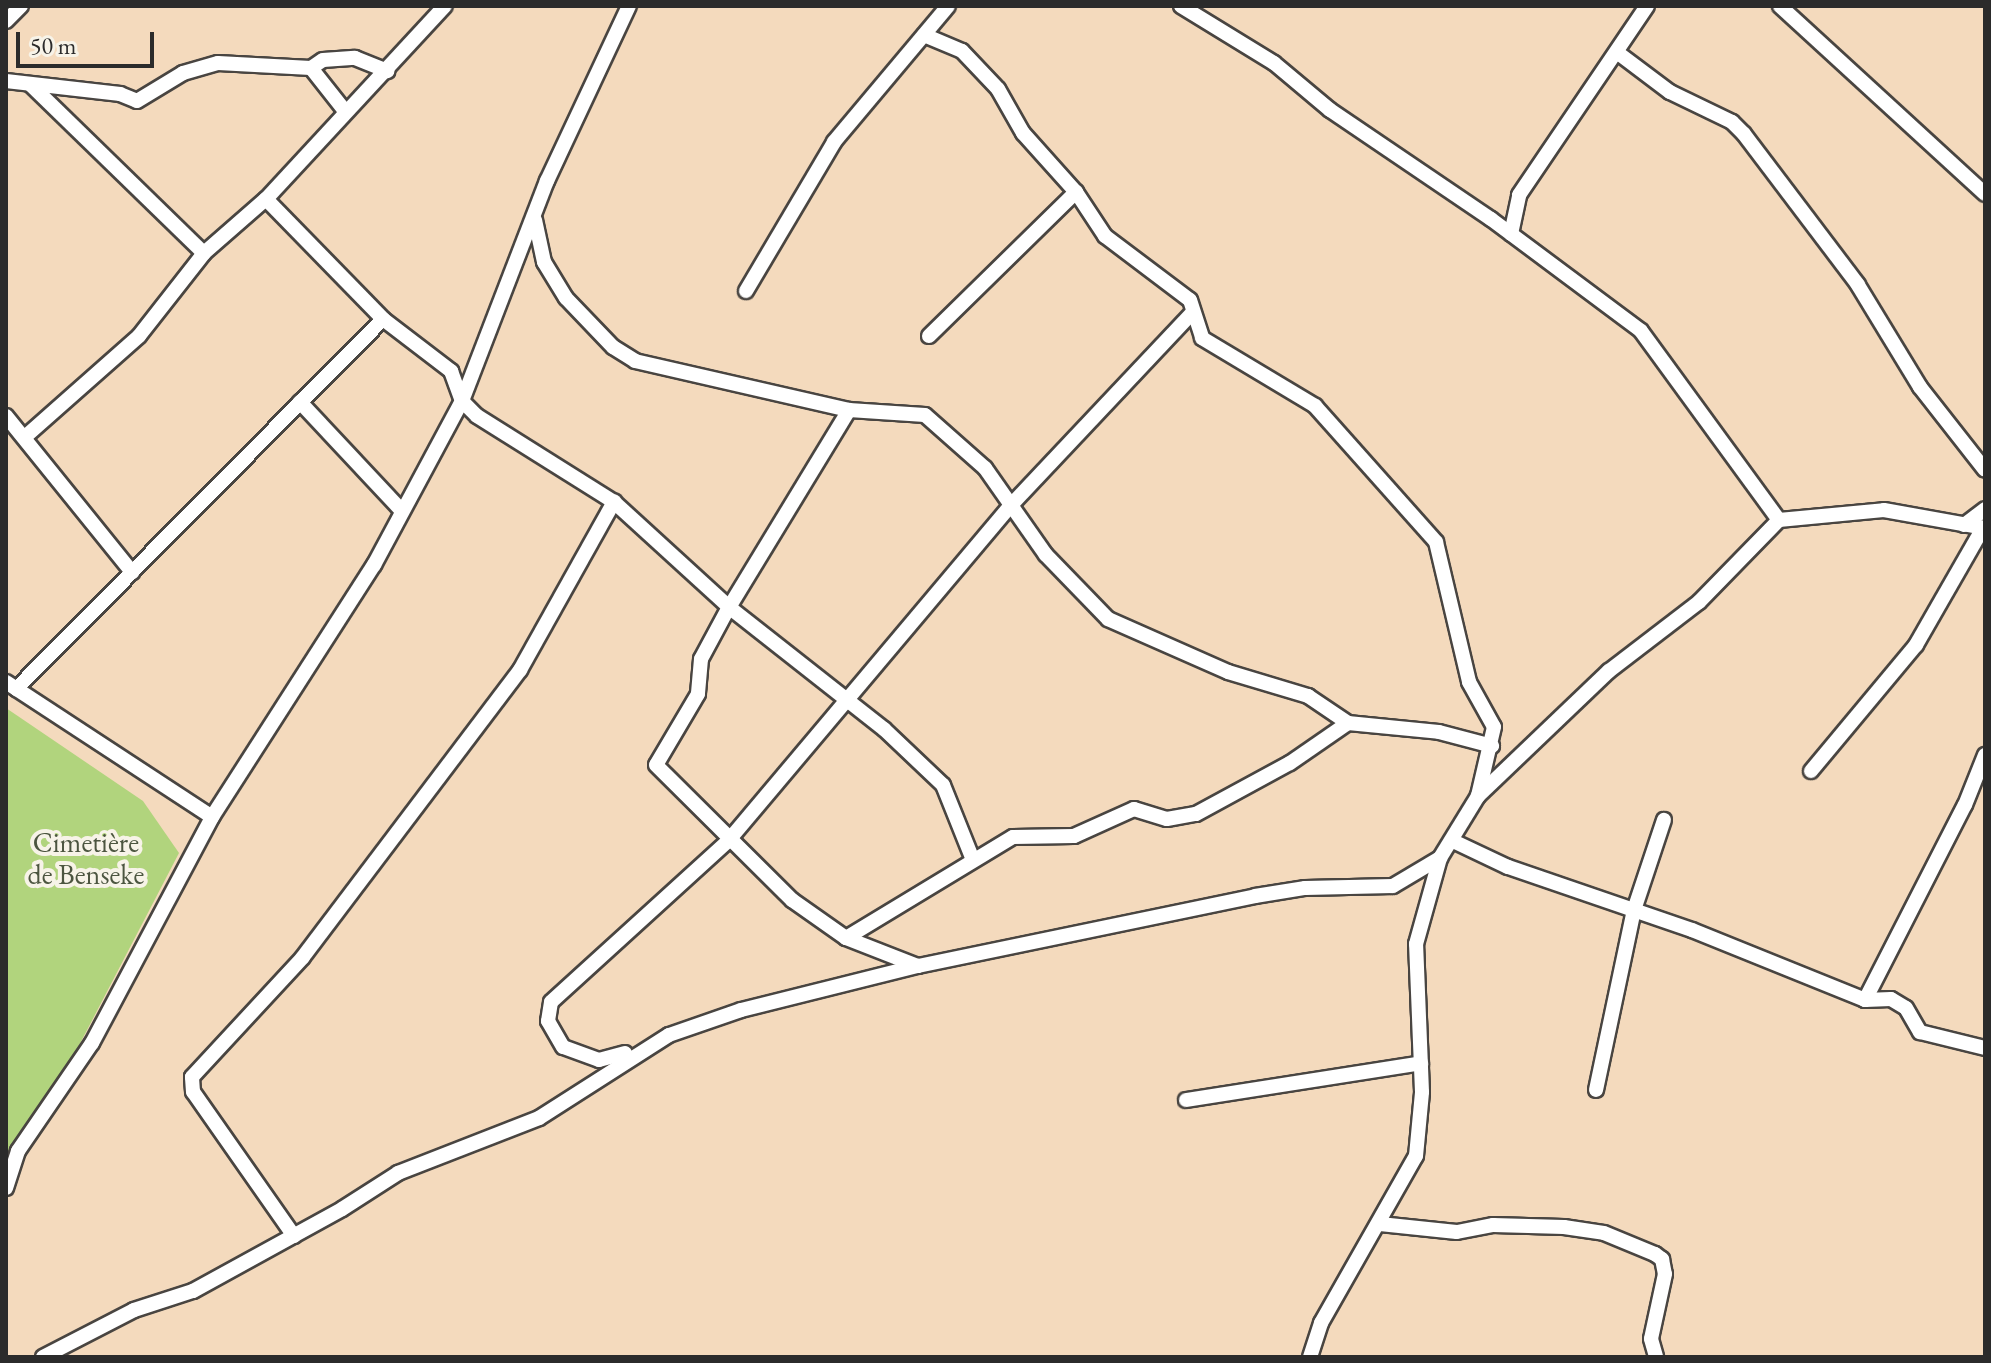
<!DOCTYPE html>
<meta charset="utf-8">
<style>
body{margin:0}
#map{position:relative;width:1991px;height:1363px;overflow:hidden;background:#f4dabd;font-family:"EB Garamond",serif}
div>[style]{position:absolute}
.green>*{inset:0;background:#b1d47d}
.roads{filter:drop-shadow(2px 0 #494541) drop-shadow(-2px 0 #494541) drop-shadow(0 2px #494541) drop-shadow(0 -2px #494541)}
.minor>*{height:14px;margin:-7px;padding:0 7px;transform-origin:7px;border-radius:7px;background:#fff}
span{translate:-50% -50%;white-space:nowrap;text-align:center;line-height:1.15;-webkit-text-stroke:8px #f7f3e8;paint-order:stroke}
.park-label{font-size:28px;color:#4c5540}
.frame{position:absolute;inset:0;border:8px solid #2b2b2b;pointer-events:none}
.scale{position:absolute;left:16px;top:32px;width:138px;height:36px;box-sizing:border-box;border:4px solid #2b2b2b;border-top:0;padding-left:10px;font-size:24px;line-height:28px;white-space:nowrap;color:#2b2b2b;-webkit-text-stroke:6px #f7f3e8;paint-order:stroke}
</style>
<div id="map">
<div class="green">
<div style="clip-path:polygon(6px 708px,143px 801px,179px 853px,6px 1186px)"></div>
</div>
<div class="roads">
<div class="minor">
<div style="left:1181px;top:6px;width:109px;rotate:31.5deg"></div>
<div style="left:1274px;top:63px;width:73px;rotate:40deg"></div>
<div style="left:1330px;top:110px;width:194px;rotate:34.1deg"></div>
<div style="left:1491px;top:219px;width:187px;rotate:36.7deg"></div>
<div style="left:1641px;top:331px;width:234px;rotate:53.9deg"></div>
<div style="left:1780px;top:6px;width:278px;rotate:42.5deg"></div>
<div style="left:6px;top:21px;width:21px;rotate:-45deg"></div>
<div style="left:924px;top:35px;width:41px;rotate:22.8deg"></div>
<div style="left:962px;top:51px;width:52px;rotate:46.5deg"></div>
<div style="left:998px;top:89px;width:51px;rotate:60.4deg"></div>
<div style="left:1023px;top:133px;width:79px;rotate:48.1deg"></div>
<div style="left:1076px;top:192px;width:53px;rotate:56.6deg"></div>
<div style="left:1105px;top:236px;width:106px;rotate:37deg"></div>
<div style="left:1190px;top:300px;width:40px;rotate:72deg"></div>
<div style="left:1202px;top:338px;width:132px;rotate:31deg"></div>
<div style="left:1315px;top:406px;width:182px;rotate:48.3deg"></div>
<div style="left:1436px;top:542px;width:144px;rotate:76.7deg"></div>
<div style="left:1469px;top:682px;width:51px;rotate:60.9deg"></div>
<div style="left:1494px;top:727px;width:71px;rotate:103.1deg"></div>
<div style="left:1618px;top:53px;width:65px;rotate:36.9deg"></div>
<div style="left:1670px;top:92px;width:69px;rotate:25.8deg"></div>
<div style="left:1732px;top:122px;width:17px;rotate:45deg"></div>
<div style="left:1744px;top:134px;width:189px;rotate:52.9deg"></div>
<div style="left:1858px;top:285px;width:119px;rotate:58.7deg"></div>
<div style="left:1920px;top:387px;width:105px;rotate:51.9deg"></div>
<div style="left:311px;top:68px;width:55px;rotate:51.7deg"></div>
<div style="left:6px;top:81px;width:115px;rotate:6.5deg"></div>
<div style="left:120px;top:94px;width:18px;rotate:22deg"></div>
<div style="left:137px;top:101px;width:54px;rotate:-31.3deg"></div>
<div style="left:183px;top:73px;width:36px;rotate:-16deg"></div>
<div style="left:218px;top:63px;width:93px;rotate:3.1deg"></div>
<div style="left:311px;top:68px;width:14px;rotate:-34deg"></div>
<div style="left:323px;top:60px;width:32px;rotate:-4deg"></div>
<div style="left:355px;top:58px;width:35px;rotate:22deg"></div>
<div style="left:31px;top:85px;width:241px;rotate:44.2deg"></div>
<div style="left:266px;top:199px;width:168px;rotate:45.7deg"></div>
<div style="left:383px;top:319px;width:86px;rotate:37.4deg"></div>
<div style="left:451px;top:371px;width:32px;rotate:70deg"></div>
<div style="left:462px;top:401px;width:21px;rotate:45deg"></div>
<div style="left:477px;top:416px;width:162px;rotate:32.1deg"></div>
<div style="left:614px;top:502px;width:156px;rotate:42.4deg"></div>
<div style="left:729px;top:607px;width:197px;rotate:38.2deg"></div>
<div style="left:884px;top:729px;width:81px;rotate:43.5deg"></div>
<div style="left:943px;top:785px;width:81px;rotate:68.2deg"></div>
<div style="left:535px;top:220px;width:43px;rotate:77.9deg"></div>
<div style="left:544px;top:262px;width:42px;rotate:58.6deg"></div>
<div style="left:566px;top:298px;width:68px;rotate:46.2deg"></div>
<div style="left:613px;top:347px;width:26px;rotate:32deg"></div>
<div style="left:635px;top:361px;width:220px;rotate:12.9deg"></div>
<div style="left:849px;top:410px;width:76px;rotate:3.8deg"></div>
<div style="left:925px;top:415px;width:80px;rotate:41.5deg"></div>
<div style="left:985px;top:468px;width:106px;rotate:55deg"></div>
<div style="left:1046px;top:555px;width:89px;rotate:45.9deg"></div>
<div style="left:1108px;top:619px;width:131px;rotate:23.8deg"></div>
<div style="left:1228px;top:672px;width:84px;rotate:16.7deg"></div>
<div style="left:1308px;top:696px;width:48px;rotate:34deg"></div>
<div style="left:1348px;top:723px;width:91px;rotate:5.6deg"></div>
<div style="left:1439px;top:732px;width:55px;rotate:14.8deg"></div>
<div style="left:1511px;top:234px;width:40px;rotate:-78deg"></div>
<div style="left:1519px;top:195px;width:228px;rotate:-55.9deg"></div>
<div style="left:746px;top:291px;width:173px;rotate:-59.4deg"></div>
<div style="left:834px;top:142px;width:177px;rotate:-50deg"></div>
<div style="left:929px;top:336px;width:206px;rotate:-44.4deg"></div>
<div style="left:300px;top:402px;width:149px;rotate:46.9deg"></div>
<div style="left:849px;top:410px;width:231px;rotate:121.3deg"></div>
<div style="left:729px;top:607px;width:59px;rotate:118.3deg"></div>
<div style="left:701px;top:659px;width:35px;rotate:95deg"></div>
<div style="left:698px;top:694px;width:82px;rotate:120.6deg"></div>
<div style="left:656px;top:765px;width:192px;rotate:44.8deg"></div>
<div style="left:792px;top:900px;width:66px;rotate:35.1deg"></div>
<div style="left:846px;top:938px;width:77px;rotate:21.3deg"></div>
<div style="left:6px;top:416px;width:201px;rotate:51.1deg"></div>
<div style="left:26px;top:436px;width:151px;rotate:-41.5deg"></div>
<div style="left:139px;top:336px;width:105px;rotate:-51.9deg"></div>
<div style="left:204px;top:253px;width:82px;rotate:-41.1deg"></div>
<div style="left:266px;top:199px;width:263px;rotate:-47.2deg"></div>
<div style="left:1964px;top:525px;width:26px;rotate:-37deg"></div>
<div style="left:6px;top:682px;width:246px;rotate:33.2deg"></div>
<div style="left:16px;top:689px;width:521px;rotate:-45.23deg"></div>
<div style="left:1811px;top:771px;width:164px;rotate:-50.2deg"></div>
<div style="left:1916px;top:645px;width:135px;rotate:-60.2deg"></div>
<div style="left:1453px;top:841px;width:61px;rotate:25.3deg"></div>
<div style="left:1508px;top:867px;width:194px;rotate:18.9deg"></div>
<div style="left:1692px;top:930px;width:187px;rotate:22deg"></div>
<div style="left:1865px;top:1000px;width:26px;rotate:-2deg"></div>
<div style="left:1891px;top:999px;width:17px;rotate:31deg"></div>
<div style="left:1906px;top:1008px;width:28px;rotate:60deg"></div>
<div style="left:1920px;top:1032px;width:67px;rotate:13.8deg"></div>
<div style="left:846px;top:938px;width:195px;rotate:-31.2deg"></div>
<div style="left:1013px;top:837px;width:61px;rotate:-0.9deg"></div>
<div style="left:1074px;top:836px;width:66px;rotate:-24.2deg"></div>
<div style="left:1134px;top:809px;width:34px;rotate:17deg"></div>
<div style="left:1167px;top:819px;width:29px;rotate:-10deg"></div>
<div style="left:1196px;top:814px;width:107px;rotate:-28.5deg"></div>
<div style="left:1290px;top:763px;width:70px;rotate:-34.6deg"></div>
<div style="left:1865px;top:1000px;width:219px;rotate:-62.9deg"></div>
<div style="left:1965px;top:805px;width:54px;rotate:-68.2deg"></div>
<div style="left:625px;top:1053px;width:27px;rotate:165deg"></div>
<div style="left:599px;top:1060px;width:38px;rotate:-160deg"></div>
<div style="left:563px;top:1047px;width:30px;rotate:-120deg"></div>
<div style="left:548px;top:1021px;width:19px;rotate:-81deg"></div>
<div style="left:551px;top:1002px;width:241px;rotate:-42.3deg"></div>
<div style="left:729px;top:840px;width:441px;rotate:-49.9deg"></div>
<div style="left:1013px;top:503px;width:262px;rotate:-46.7deg"></div>
<div style="left:1596px;top:1090px;width:184px;rotate:-78.1deg"></div>
<div style="left:1634px;top:910px;width:95px;rotate:-71.6deg"></div>
<div style="left:1186px;top:1100px;width:238px;rotate:-8.9deg"></div>
<div style="left:6px;top:1188px;width:39px;rotate:-72deg"></div>
<div style="left:18px;top:1151px;width:131px;rotate:-55.6deg"></div>
<div style="left:92px;top:1043px;width:256px;rotate:-62deg"></div>
<div style="left:212px;top:817px;width:300px;rotate:-57.3deg"></div>
<div style="left:374px;top:565px;width:186px;rotate:-61.8deg"></div>
<div style="left:462px;top:401px;width:236px;rotate:-68.9deg"></div>
<div style="left:547px;top:181px;width:193px;rotate:-64.9deg"></div>
<div style="left:1380px;top:1224px;width:77px;rotate:5.9deg"></div>
<div style="left:1457px;top:1232px;width:37px;rotate:-11deg"></div>
<div style="left:1493px;top:1225px;width:71px;rotate:1.6deg"></div>
<div style="left:1564px;top:1227px;width:40px;rotate:8.5deg"></div>
<div style="left:1604px;top:1233px;width:55px;rotate:22.4deg"></div>
<div style="left:1655px;top:1254px;width:9px;rotate:36deg"></div>
<div style="left:1662px;top:1259px;width:15px;rotate:79deg"></div>
<div style="left:1665px;top:1274px;width:66px;rotate:102.2deg"></div>
<div style="left:1651px;top:1339px;width:19px;rotate:74deg"></div>
<div style="left:294px;top:1236px;width:176px;rotate:-125deg"></div>
<div style="left:193px;top:1092px;width:15px;rotate:-94deg"></div>
<div style="left:192px;top:1077px;width:163px;rotate:-47.2deg"></div>
<div style="left:303px;top:957px;width:360px;rotate:-52.9deg"></div>
<div style="left:520px;top:670px;width:193px;rotate:-60.8deg"></div>
<div style="left:43px;top:1357px;width:102px;rotate:-27.3deg"></div>
<div style="left:134px;top:1310px;width:62px;rotate:-17.9deg"></div>
<div style="left:193px;top:1291px;width:170px;rotate:-28.8deg"></div>
<div style="left:342px;top:1209px;width:67px;rotate:-32.7deg"></div>
<div style="left:398px;top:1173px;width:151px;rotate:-21.3deg"></div>
<div style="left:539px;top:1118px;width:154px;rotate:-32.6deg"></div>
<div style="left:669px;top:1035px;width:76px;rotate:-19.1deg"></div>
<div style="left:741px;top:1010px;width:182px;rotate:-14deg"></div>
<div style="left:918px;top:966px;width:344px;rotate:-11.7deg"></div>
<div style="left:1255px;top:896px;width:51px;rotate:-9.1deg"></div>
<div style="left:1305px;top:888px;width:88px;rotate:-1.3deg"></div>
<div style="left:1393px;top:886px;width:55px;rotate:-30.8deg"></div>
<div style="left:1310px;top:1357px;width:36px;rotate:-72deg"></div>
<div style="left:1321px;top:1323px;width:192px;rotate:-60.4deg"></div>
<div style="left:1416px;top:1156px;width:64px;rotate:-84.6deg"></div>
<div style="left:1422px;top:1092px;width:148px;rotate:-92.3deg"></div>
<div style="left:1416px;top:944px;width:89px;rotate:-74.4deg"></div>
<div style="left:1440px;top:858px;width:73px;rotate:-58.5deg"></div>
<div style="left:1478px;top:796px;width:181px;rotate:-43.7deg"></div>
<div style="left:1609px;top:671px;width:113px;rotate:-37.5deg"></div>
<div style="left:1699px;top:602px;width:115px;rotate:-45.7deg"></div>
<div style="left:1779px;top:520px;width:105px;rotate:-5.4deg"></div>
<div style="left:1884px;top:510px;width:103px;rotate:10.1deg"></div>
</div>
</div>
<div class="park-label">
<span style="left:86px;top:858px">Cimetière<br>de Benseke</span>
</div>
<div class="frame"></div>
<div class="scale">50 m</div>
</div>
